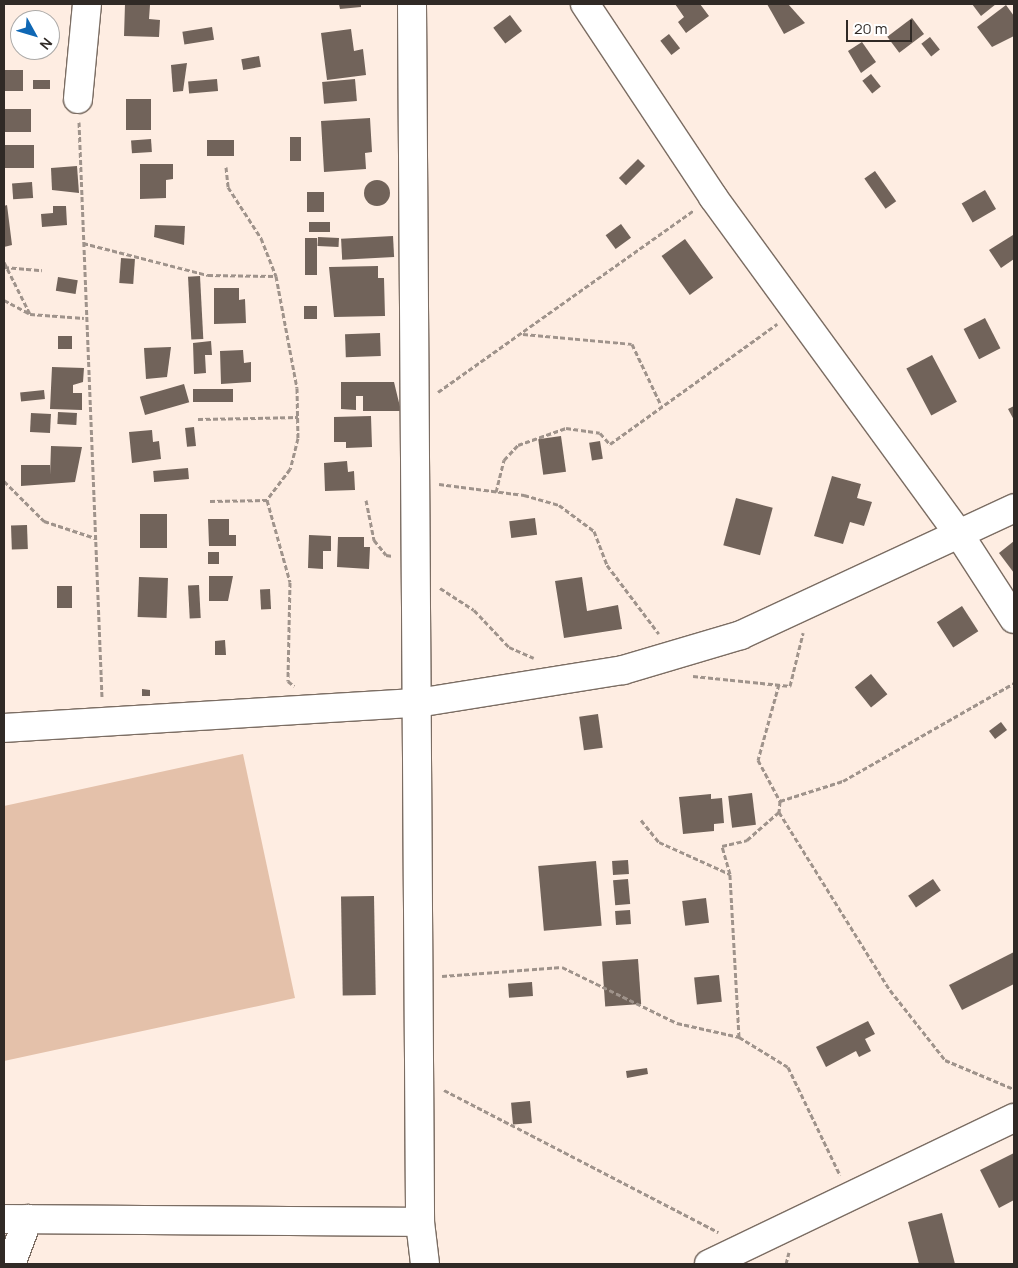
<!DOCTYPE html>
<style>
body{margin:0}
#map{position:relative;width:1018px;height:1268px;overflow:hidden;background:#feede2;font-family:Manrope,sans-serif}
div>[style]{position:absolute}
.green>*{inset:0;background:#e4c1aa}
.building>*{inset:0;background:#71635a;transform-origin:0 0}
.round{border-radius:50%}
.path>*{height:3px;margin-top:-1.5px;transform-origin:0;background:repeating-linear-gradient(90deg,#9f938b 0 5px,transparent 0 7.5px)}
.roads{filter:drop-shadow(1px 0 #7b6d63) drop-shadow(-1px 0 #7b6d63) drop-shadow(0 1px #7b6d63) drop-shadow(0 -1px #7b6d63)}
.minor>*{height:28px;margin:-14px;padding:0 14px;transform-origin:14px;border-radius:14px;background:#fff}
.major>*{height:28px;margin:-14px;padding:0 14px;transform-origin:14px;border-radius:14px;background:#fff}
span{translate:-50% -50%;white-space:nowrap;text-align:center;line-height:1.15;-webkit-text-stroke:5px #fff;paint-order:stroke}
.frame{position:absolute;inset:0;border:5px solid #302a26;pointer-events:none}
.north{position:absolute;left:10px;top:10px;width:50px;height:50px;box-sizing:border-box;background:#fff;border:1px solid #acaaa8;border-radius:50%;rotate:129deg;font-size:14px;font-weight:700;line-height:20px;text-align:center;color:#302a26}
.north::after{content:'';display:block;margin:auto;width:18px;height:22px;background:#0f67b4;clip-path:polygon(50% 0,100% 100%,50% 72%,0 100%)}
.scale{position:absolute;left:846px;top:20px;width:66px;height:22px;box-sizing:border-box;border:2px solid #302a26;border-top:0;padding-left:6px;font-size:15px;line-height:18px;white-space:nowrap;color:#302a26;-webkit-text-stroke:4px #fff;paint-order:stroke}
</style>
<div id="map">
<div class="green">
<div style="clip-path:polygon(243px 754px,295px 998px,4px 1061px,4px 806px)"></div>
</div>
<div class="building">
<div style="clip-path:polygon(125px 4px,150px 5px,149px 19px,160px 20px,159px 37px,124px 36px)"></div>
<div style="clip-path:polygon(339px 4px,361px 4px,361px 7px,340px 9px)"></div>
<div style="clip-path:polygon(675px 4px,700px 4px,709px 16px,686px 33px,678px 22px,684px 17px)"></div>
<div style="clip-path:polygon(767px 4px,788px 4px,805px 23px,784px 34px)"></div>
<div style="clip-path:polygon(972px 4px,996px 4px,981px 16px)"></div>
<div style="clip-path:polygon(1006px 5px,1014px 16px,1014px 36px,992px 47px,977px 27px)"></div>
<div style="left:510px;top:15px;width:20px;height:21px;rotate:53deg"></div>
<div style="left:912px;top:18px;width:20px;height:31px;rotate:53deg"></div>
<div style="left:212px;top:27px;width:13px;height:30px;rotate:81deg"></div>
<div style="clip-path:polygon(351px 29px,354px 51px,363px 49px,366px 75px,327px 80px,321px 33px)"></div>
<div style="left:669px;top:34px;width:18px;height:11px;rotate:52deg"></div>
<div style="left:930px;top:37px;width:16px;height:11px;rotate:52deg"></div>
<div style="clip-path:polygon(862px 42px,876px 62px,861px 73px,848px 51px)"></div>
<div style="left:259px;top:56px;width:11px;height:18px;rotate:80deg"></div>
<div style="clip-path:polygon(187px 63px,183px 91px,173px 92px,171px 65px)"></div>
<div style="left:4px;top:70px;width:19px;height:21px"></div>
<div style="left:871px;top:74px;width:16px;height:11px;rotate:52deg"></div>
<div style="left:217px;top:79px;width:12px;height:29px;rotate:85deg"></div>
<div style="left:355px;top:79px;width:22px;height:33px;rotate:85deg"></div>
<div style="left:50px;top:80px;width:9px;height:17px;rotate:90deg"></div>
<div style="left:126px;top:99px;width:25px;height:31px"></div>
<div style="left:31px;top:109px;width:23px;height:26px;rotate:90deg"></div>
<div style="clip-path:polygon(370px 118px,372px 152px,365px 153px,366px 169px,324px 172px,321px 121px)"></div>
<div style="left:290px;top:137px;width:11px;height:24px"></div>
<div style="left:151px;top:139px;width:13px;height:20px;rotate:86deg"></div>
<div style="left:207px;top:140px;width:27px;height:16px"></div>
<div style="left:4px;top:145px;width:30px;height:23px"></div>
<div style="left:638px;top:159px;width:10px;height:27px;rotate:45deg"></div>
<div style="clip-path:polygon(140px 164px,173px 164px,173px 179px,166px 180px,166px 198px,140px 199px)"></div>
<div style="clip-path:polygon(77px 166px,79px 193px,52px 190px,51px 168px)"></div>
<div style="left:875px;top:171px;width:37px;height:13px;rotate:55deg"></div>
<div class="round" style="left:364px;top:180px;width:26px;height:26px"></div>
<div style="left:32px;top:182px;width:16px;height:20px;rotate:86deg"></div>
<div style="left:985px;top:190px;width:22px;height:27px;rotate:60deg"></div>
<div style="left:307px;top:192px;width:17px;height:20px"></div>
<div style="clip-path:polygon(7px 205px,12px 245px,4px 247px,4px 206px)"></div>
<div style="clip-path:polygon(53px 206px,66px 206px,67px 225px,42px 227px,41px 214px,53px 213px)"></div>
<div style="left:309px;top:222px;width:21px;height:10px"></div>
<div style="left:621px;top:224px;width:17px;height:19px;rotate:54deg"></div>
<div style="clip-path:polygon(155px 225px,185px 226px,184px 245px,154px 237px)"></div>
<div style="clip-path:polygon(1013px 235px,1014px 259px,1001px 268px,989px 250px)"></div>
<div style="left:393px;top:236px;width:21px;height:52px;rotate:87deg"></div>
<div style="left:318px;top:237px;width:21px;height:9px;rotate:3deg"></div>
<div style="left:305px;top:238px;width:12px;height:37px"></div>
<div style="left:685px;top:239px;width:48px;height:29px;rotate:54deg"></div>
<div style="left:121px;top:258px;width:14px;height:25px;rotate:4deg"></div>
<div style="clip-path:polygon(378px 266px,378px 278px,384px 278px,385px 316px,334px 317px,329px 267px)"></div>
<div style="left:200px;top:276px;width:63px;height:12px;rotate:87deg"></div>
<div style="left:58px;top:277px;width:20px;height:14px;rotate:9deg"></div>
<div style="clip-path:polygon(214px 288px,239px 288px,239px 300px,245px 299px,246px 323px,214px 324px)"></div>
<div style="left:304px;top:306px;width:13px;height:13px"></div>
<div style="left:985px;top:318px;width:34px;height:24px;rotate:63deg"></div>
<div style="left:380px;top:333px;width:23px;height:35px;rotate:88deg"></div>
<div style="left:58px;top:336px;width:14px;height:13px"></div>
<div style="clip-path:polygon(211px 341px,212px 355px,205px 355px,206px 373px,194px 374px,193px 343px)"></div>
<div style="clip-path:polygon(171px 347px,167px 377px,146px 379px,144px 348px)"></div>
<div style="clip-path:polygon(243px 350px,244px 363px,251px 362px,251px 382px,221px 384px,220px 351px)"></div>
<div style="left:932px;top:355px;width:53px;height:29px;rotate:62deg"></div>
<div style="clip-path:polygon(52px 367px,84px 368px,83px 382px,73px 385px,73px 393px,82px 393px,82px 410px,50px 409px)"></div>
<div style="clip-path:polygon(341px 382px,394px 382px,401px 411px,363px 411px,363px 396px,356px 396px,356px 410px,341px 409px)"></div>
<div style="left:184px;top:384px;width:19px;height:46px;rotate:74deg"></div>
<div style="left:233px;top:389px;width:13px;height:40px;rotate:90deg"></div>
<div style="left:44px;top:390px;width:9px;height:24px;rotate:84deg"></div>
<div style="clip-path:polygon(1014px 406px,1014px 420px,1008px 409px)"></div>
<div style="left:58px;top:412px;width:19px;height:12px;rotate:3deg"></div>
<div style="left:31px;top:413px;width:20px;height:19px;rotate:3deg"></div>
<div style="clip-path:polygon(371px 416px,372px 447px,346px 448px,346px 442px,334px 442px,334px 417px)"></div>
<div style="left:194px;top:427px;width:19px;height:9px;rotate:84deg"></div>
<div style="clip-path:polygon(152px 430px,153px 442px,159px 441px,161px 459px,132px 463px,129px 432px)"></div>
<div style="left:561px;top:436px;width:36px;height:23px;rotate:82deg"></div>
<div style="left:600px;top:441px;width:18px;height:11px;rotate:81deg"></div>
<div style="clip-path:polygon(51px 446px,82px 447px,75px 482px,21px 486px,21px 465px,50px 465px,50px 475px)"></div>
<div style="clip-path:polygon(347px 461px,348px 472px,354px 471px,355px 490px,325px 491px,324px 463px)"></div>
<div style="left:188px;top:468px;width:11px;height:35px;rotate:85deg"></div>
<div style="clip-path:polygon(832px 476px,861px 484px,857px 498px,872px 502px,864px 526px,850px 522px,843px 544px,814px 536px)"></div>
<div style="left:736px;top:498px;width:38px;height:49px;rotate:15deg"></div>
<div style="left:140px;top:514px;width:27px;height:34px"></div>
<div style="left:535px;top:518px;width:17px;height:26px;rotate:83deg"></div>
<div style="clip-path:polygon(208px 519px,229px 519px,229px 535px,236px 535px,236px 546px,209px 546px)"></div>
<div style="left:27px;top:525px;width:24px;height:16px;rotate:88deg"></div>
<div style="clip-path:polygon(309px 535px,331px 536px,331px 551px,323px 551px,323px 569px,308px 568px)"></div>
<div style="clip-path:polygon(338px 537px,364px 537px,364px 547px,370px 547px,369px 569px,337px 567px)"></div>
<div style="clip-path:polygon(1014px 541px,1014px 573px,999px 553px)"></div>
<div style="left:208px;top:552px;width:11px;height:12px"></div>
<div style="clip-path:polygon(209px 576px,233px 576px,228px 601px,209px 601px)"></div>
<div style="left:139px;top:577px;width:29px;height:40px;rotate:2deg"></div>
<div style="clip-path:polygon(582px 577px,587px 611px,618px 605px,622px 629px,564px 638px,555px 581px)"></div>
<div style="left:199px;top:585px;width:33px;height:11px;rotate:87deg"></div>
<div style="left:57px;top:586px;width:15px;height:22px"></div>
<div style="left:270px;top:589px;width:20px;height:10px;rotate:87deg"></div>
<div style="left:962px;top:606px;width:30px;height:30px;rotate:57deg"></div>
<div style="clip-path:polygon(225px 640px,226px 655px,215px 655px,215px 641px)"></div>
<div style="left:871px;top:674px;width:26px;height:21px;rotate:51deg"></div>
<div style="clip-path:polygon(142px 689px,150px 690px,150px 696px,142px 696px)"></div>
<div style="left:598px;top:714px;width:34px;height:19px;rotate:82deg"></div>
<div style="left:1001px;top:722px;width:10px;height:15px;rotate:53deg"></div>
<div style="left:752px;top:793px;width:32px;height:24px;rotate:83deg"></div>
<div style="clip-path:polygon(711px 794px,711px 799px,722px 798px,724px 823px,714px 824px,714px 831px,683px 834px,679px 797px)"></div>
<div style="left:628px;top:860px;width:14px;height:16px;rotate:86deg"></div>
<div style="left:596px;top:861px;width:65px;height:58px;rotate:85deg"></div>
<div style="left:628px;top:879px;width:25px;height:15px;rotate:85deg"></div>
<div style="left:933px;top:879px;width:14px;height:30px;rotate:56deg"></div>
<div style="left:374px;top:896px;width:99px;height:33px;rotate:89deg"></div>
<div style="left:706px;top:898px;width:25px;height:24px;rotate:83deg"></div>
<div style="left:630px;top:910px;width:14px;height:15px;rotate:86deg"></div>
<div style="clip-path:polygon(1014px 952px,1014px 984px,962px 1010px,949px 985px)"></div>
<div style="left:638px;top:959px;width:45px;height:36px;rotate:86deg"></div>
<div style="left:719px;top:975px;width:27px;height:25px;rotate:84deg"></div>
<div style="left:532px;top:982px;width:14px;height:24px;rotate:86deg"></div>
<div style="clip-path:polygon(868px 1021px,875px 1034px,865px 1039px,871px 1051px,859px 1057px,856px 1051px,826px 1067px,816px 1047px)"></div>
<div style="clip-path:polygon(647px 1068px,648px 1074px,627px 1078px,626px 1071px)"></div>
<div style="left:530px;top:1101px;width:22px;height:19px;rotate:85deg"></div>
<div style="clip-path:polygon(1014px 1153px,1014px 1200px,999px 1208px,980px 1170px)"></div>
<div style="clip-path:polygon(942px 1213px,955px 1264px,919px 1264px,908px 1222px)"></div>
</div>
<div class="path">
<div style="left:79px;top:122px;width:575px;rotate:87.71deg"></div>
<div style="left:226px;top:167px;width:20px;rotate:84deg"></div>
<div style="left:228px;top:187px;width:61px;rotate:57.1deg"></div>
<div style="left:261px;top:238px;width:41px;rotate:68.5deg"></div>
<div style="left:276px;top:276px;width:114px;rotate:79.4deg"></div>
<div style="left:297px;top:388px;width:50px;rotate:88.9deg"></div>
<div style="left:298px;top:438px;width:32px;rotate:104deg"></div>
<div style="left:290px;top:469px;width:39px;rotate:127deg"></div>
<div style="left:267px;top:500px;width:85px;rotate:74.3deg"></div>
<div style="left:290px;top:582px;width:99px;rotate:91.2deg"></div>
<div style="left:288px;top:681px;width:8px;rotate:40deg"></div>
<div style="left:83px;top:243px;width:129px;rotate:14.4deg"></div>
<div style="left:208px;top:275px;width:68px;rotate:0.8deg"></div>
<div style="left:4px;top:262px;width:58px;rotate:63.4deg"></div>
<div style="left:4px;top:267px;width:38px;rotate:5deg"></div>
<div style="left:4px;top:300px;width:30px;rotate:28deg"></div>
<div style="left:30px;top:314px;width:54px;rotate:4.2deg"></div>
<div style="left:523px;top:334px;width:109px;rotate:5.2deg"></div>
<div style="left:632px;top:344px;width:68px;rotate:64.6deg"></div>
<div style="left:438px;top:392px;width:314px;rotate:-35.4deg"></div>
<div style="left:198px;top:419px;width:100px;rotate:-1.1deg"></div>
<div style="left:4px;top:481px;width:57px;rotate:45deg"></div>
<div style="left:44px;top:521px;width:54px;rotate:18.4deg"></div>
<div style="left:439px;top:484px;width:86px;rotate:7.4deg"></div>
<div style="left:524px;top:495px;width:36px;rotate:16deg"></div>
<div style="left:559px;top:505px;width:44px;rotate:36.6deg"></div>
<div style="left:594px;top:531px;width:36px;rotate:69deg"></div>
<div style="left:607px;top:565px;width:86px;rotate:53deg"></div>
<div style="left:496px;top:492px;width:33px;rotate:-76deg"></div>
<div style="left:504px;top:460px;width:21px;rotate:-47deg"></div>
<div style="left:518px;top:445px;width:51px;rotate:-19.5deg"></div>
<div style="left:566px;top:428px;width:34px;rotate:8deg"></div>
<div style="left:600px;top:433px;width:15px;rotate:48deg"></div>
<div style="left:610px;top:444px;width:206px;rotate:-35.7deg"></div>
<div style="left:366px;top:500px;width:41px;rotate:78.7deg"></div>
<div style="left:374px;top:540px;width:19px;rotate:51deg"></div>
<div style="left:386px;top:555px;width:7px;rotate:8deg"></div>
<div style="left:210px;top:501px;width:57px;rotate:-1deg"></div>
<div style="left:440px;top:588px;width:40px;rotate:32.9deg"></div>
<div style="left:474px;top:610px;width:51px;rotate:46.6deg"></div>
<div style="left:509px;top:647px;width:27px;rotate:24deg"></div>
<div style="left:693px;top:676px;width:98px;rotate:5.9deg"></div>
<div style="left:790px;top:686px;width:55px;rotate:-76.2deg"></div>
<div style="left:779px;top:684px;width:79px;rotate:105.4deg"></div>
<div style="left:758px;top:760px;width:47px;rotate:61.8deg"></div>
<div style="left:780px;top:801px;width:11px;rotate:95deg"></div>
<div style="left:779px;top:812px;width:210px;rotate:58.1deg"></div>
<div style="left:890px;top:990px;width:89px;rotate:51.8deg"></div>
<div style="left:945px;top:1060px;width:75px;rotate:22.8deg"></div>
<div style="left:780px;top:801px;width:66px;rotate:-17.6deg"></div>
<div style="left:843px;top:781px;width:197px;rotate:-29.8deg"></div>
<div style="left:641px;top:820px;width:28px;rotate:51deg"></div>
<div style="left:659px;top:842px;width:78px;rotate:24.3deg"></div>
<div style="left:442px;top:976px;width:120px;rotate:-4.3deg"></div>
<div style="left:562px;top:967px;width:128px;rotate:26deg"></div>
<div style="left:677px;top:1023px;width:64px;rotate:12.7deg"></div>
<div style="left:739px;top:1037px;width:57px;rotate:31.5deg"></div>
<div style="left:788px;top:1067px;width:120px;rotate:64.3deg"></div>
<div style="left:739px;top:1037px;width:163px;rotate:-93.2deg"></div>
<div style="left:730px;top:874px;width:29px;rotate:-106deg"></div>
<div style="left:722px;top:846px;width:26px;rotate:-13deg"></div>
<div style="left:747px;top:840px;width:43px;rotate:-41.2deg"></div>
<div style="left:444px;top:1090px;width:309px;rotate:27.4deg"></div>
<div style="left:786px;top:1264px;width:12px;rotate:-76deg"></div>
</div>
<div class="roads">
<div class="minor">
<div style="left:585px;top:4px;width:232px;rotate:56.4deg"></div>
<div style="left:713px;top:197px;width:417px;rotate:53.9deg"></div>
<div style="left:959px;top:534px;width:101px;rotate:57.1deg"></div>
<div style="left:78px;top:99px;width:95px;rotate:-84.6deg"></div>
<div style="left:4px;top:728px;width:414px;rotate:-3.5deg"></div>
<div style="left:417px;top:703px;width:209px;rotate:-9.1deg"></div>
<div style="left:623px;top:670px;width:123px;rotate:-16.5deg"></div>
<div style="left:741px;top:635px;width:301px;rotate:-24.9deg"></div>
<div style="left:4px;top:1219px;width:416px;rotate:0.4deg"></div>
<div style="left:11px;top:1264px;width:48px;rotate:-69.3deg"></div>
</div>
<div class="major">
<div style="left:412px;top:4px;width:1218px;rotate:89.62deg"></div>
<div style="left:420px;top:1222px;width:42px;rotate:83.2deg"></div>
<div style="left:709px;top:1264px;width:338px;rotate:-25.6deg"></div>
</div>
</div>
<div class="frame"></div>
<div class="north">N</div>
<div class="scale">20 m</div>
</div>
